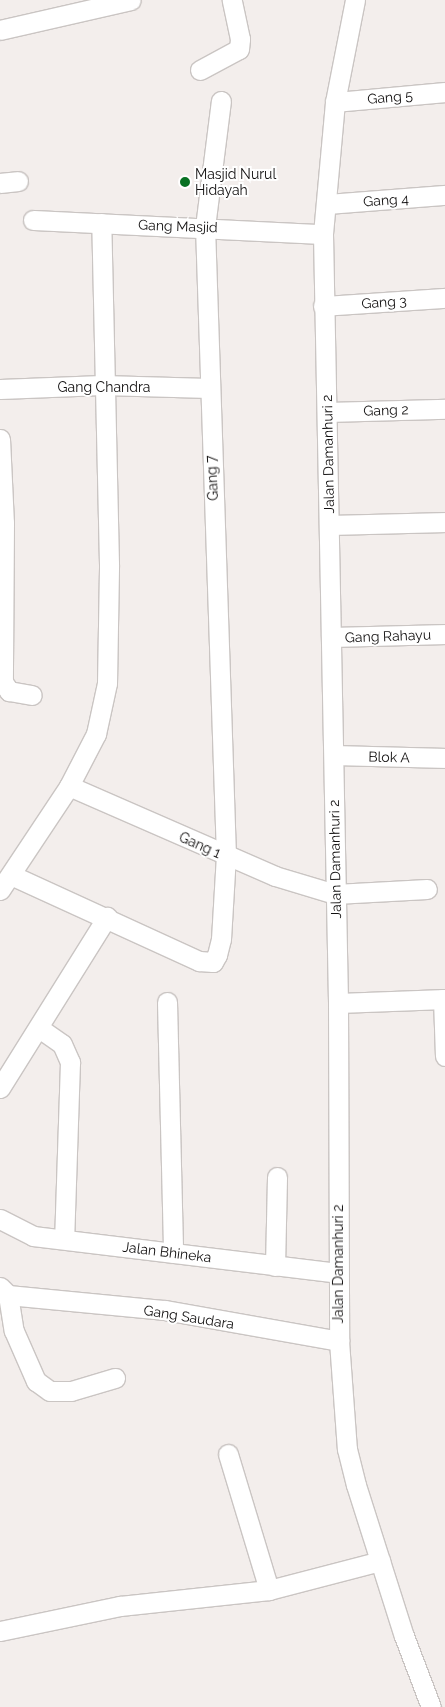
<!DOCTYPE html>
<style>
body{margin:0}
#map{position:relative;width:445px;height:1707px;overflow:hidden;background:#f3eeec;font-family:Raleway,sans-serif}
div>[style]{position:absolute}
.roads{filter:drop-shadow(1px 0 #cac5c3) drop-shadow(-1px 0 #cac5c3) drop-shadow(0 1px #cac5c3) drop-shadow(0 -1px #cac5c3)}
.minor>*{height:19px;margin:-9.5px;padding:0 9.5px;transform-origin:9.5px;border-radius:9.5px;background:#fff}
.dots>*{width:14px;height:14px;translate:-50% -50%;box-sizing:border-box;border:2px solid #fff;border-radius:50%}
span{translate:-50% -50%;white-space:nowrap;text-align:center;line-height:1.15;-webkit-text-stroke:4px #fff;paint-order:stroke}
.street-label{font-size:14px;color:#110f0f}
.poi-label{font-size:14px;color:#110f0f}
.left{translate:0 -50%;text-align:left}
</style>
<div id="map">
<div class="roads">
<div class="minor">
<div style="left:355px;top:0;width:104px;rotate:101.1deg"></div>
<div style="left:335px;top:102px;width:133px;rotate:95.2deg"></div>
<div style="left:323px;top:234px;width:769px;rotate:88.88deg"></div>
<div style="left:338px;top:1003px;width:338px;rotate:89.8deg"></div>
<div style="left:339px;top:1341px;width:108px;rotate:85.8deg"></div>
<div style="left:347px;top:1449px;width:37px;rotate:76deg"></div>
<div style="left:356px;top:1485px;width:158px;rotate:72.4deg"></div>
<div style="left:404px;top:1636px;width:76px;rotate:69.2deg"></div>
<div style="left:0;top:30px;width:134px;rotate:-12.9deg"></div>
<div style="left:200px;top:70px;width:44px;rotate:-28.3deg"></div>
<div style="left:239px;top:49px;width:10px;rotate:-84deg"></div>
<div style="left:240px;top:39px;width:40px;rotate:-102deg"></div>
<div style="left:335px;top:102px;width:110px;rotate:-5.2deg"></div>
<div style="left:0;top:183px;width:18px;rotate:-6deg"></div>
<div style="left:327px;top:204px;width:118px;rotate:-4.4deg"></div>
<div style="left:33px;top:220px;width:290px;rotate:2.8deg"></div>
<div style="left:323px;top:306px;width:122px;rotate:-3.8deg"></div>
<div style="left:0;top:389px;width:102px;rotate:-2.2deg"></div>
<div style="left:102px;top:385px;width:107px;rotate:1.6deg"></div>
<div style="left:327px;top:412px;width:118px;rotate:-1.5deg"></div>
<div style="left:0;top:439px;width:84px;rotate:87.3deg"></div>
<div style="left:4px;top:523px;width:159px;rotate:90.4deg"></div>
<div style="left:3px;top:682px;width:11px;rotate:56deg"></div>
<div style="left:9px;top:691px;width:23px;rotate:10deg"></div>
<div style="left:329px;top:525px;width:116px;rotate:-1.5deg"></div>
<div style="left:331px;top:637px;width:114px;rotate:-1.5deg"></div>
<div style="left:334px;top:755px;width:111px;rotate:1.5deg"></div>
<div style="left:69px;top:786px;width:225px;rotate:23.6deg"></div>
<div style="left:275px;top:876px;width:63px;rotate:16.7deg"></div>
<div style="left:335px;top:894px;width:92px;rotate:-3.1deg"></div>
<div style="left:11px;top:875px;width:207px;rotate:24.6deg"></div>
<div style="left:199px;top:961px;width:14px;rotate:4deg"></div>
<div style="left:213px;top:962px;width:8px;rotate:-60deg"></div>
<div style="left:217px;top:955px;width:16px;rotate:-76deg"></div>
<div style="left:221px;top:939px;width:83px;rotate:-86.6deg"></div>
<div style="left:226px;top:856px;width:629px;rotate:-91.91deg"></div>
<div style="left:205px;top:227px;width:127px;rotate:-82.8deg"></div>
<div style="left:0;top:890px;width:125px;rotate:-56.4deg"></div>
<div style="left:69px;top:786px;width:59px;rotate:-62.6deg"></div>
<div style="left:96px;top:734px;width:52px;rotate:-77.8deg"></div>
<div style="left:107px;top:683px;width:119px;rotate:-89deg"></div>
<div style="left:109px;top:564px;width:341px;rotate:-91.3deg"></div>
<div style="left:443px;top:999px;width:57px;rotate:88deg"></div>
<div style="left:167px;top:1002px;width:251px;rotate:88.6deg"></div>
<div style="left:338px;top:1003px;width:107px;rotate:-2.1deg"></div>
<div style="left:39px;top:1028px;width:28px;rotate:35deg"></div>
<div style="left:62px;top:1044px;width:20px;rotate:66deg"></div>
<div style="left:70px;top:1062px;width:177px;rotate:91.9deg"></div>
<div style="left:0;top:1088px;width:202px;rotate:-58deg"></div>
<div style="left:0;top:1219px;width:37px;rotate:27deg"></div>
<div style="left:33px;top:1236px;width:307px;rotate:6.9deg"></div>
<div style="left:275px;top:1266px;width:89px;rotate:-88.7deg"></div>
<div style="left:0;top:1287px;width:11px;rotate:45deg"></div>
<div style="left:8px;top:1295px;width:36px;rotate:81deg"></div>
<div style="left:14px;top:1331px;width:55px;rotate:66.3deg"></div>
<div style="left:36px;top:1381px;width:17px;rotate:36deg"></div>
<div style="left:50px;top:1391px;width:21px"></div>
<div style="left:71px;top:1391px;width:46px;rotate:-16.5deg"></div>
<div style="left:8px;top:1295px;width:158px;rotate:5.5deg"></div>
<div style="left:165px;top:1310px;width:177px;rotate:10.1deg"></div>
<div style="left:228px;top:1454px;width:142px;rotate:73.2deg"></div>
<div style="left:0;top:1631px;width:123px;rotate:-11.8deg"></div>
<div style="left:120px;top:1606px;width:150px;rotate:-6.1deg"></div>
<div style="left:269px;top:1590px;width:115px;rotate:-14.6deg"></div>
</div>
</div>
<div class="dots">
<div style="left:185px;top:182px;background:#087123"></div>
</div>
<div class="street-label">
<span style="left:390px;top:97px;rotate:-5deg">Gang 5</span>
<span style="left:386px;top:200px;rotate:-4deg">Gang 4</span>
<span style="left:178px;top:226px;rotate:2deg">Gang Masjid</span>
<span style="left:384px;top:302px;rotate:-4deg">Gang 3</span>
<span style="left:104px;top:387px">Gang Chandra</span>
<span style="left:386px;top:410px;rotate:-2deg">Gang 2</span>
<span style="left:328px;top:454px;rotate:-91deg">Jalan Damanhuri 2</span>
<span style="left:212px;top:478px;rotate:-93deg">Gang 7</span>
<span style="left:388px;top:636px;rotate:-2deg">Gang Rahayu</span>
<span style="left:389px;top:757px;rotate:1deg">Blok A</span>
<span style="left:200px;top:845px;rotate:24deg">Gang 1</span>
<span style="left:335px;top:859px;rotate:-91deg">Jalan Damanhuri 2</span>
<span style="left:167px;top:1252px;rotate:7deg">Jalan Bhineka</span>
<span style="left:338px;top:1264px;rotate:-90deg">Jalan Damanhuri 2</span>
<span style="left:189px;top:1317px;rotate:9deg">Gang Saudara</span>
</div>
<div class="poi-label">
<span class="left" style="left:195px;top:182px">Masjid Nurul<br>Hidayah</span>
</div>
</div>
